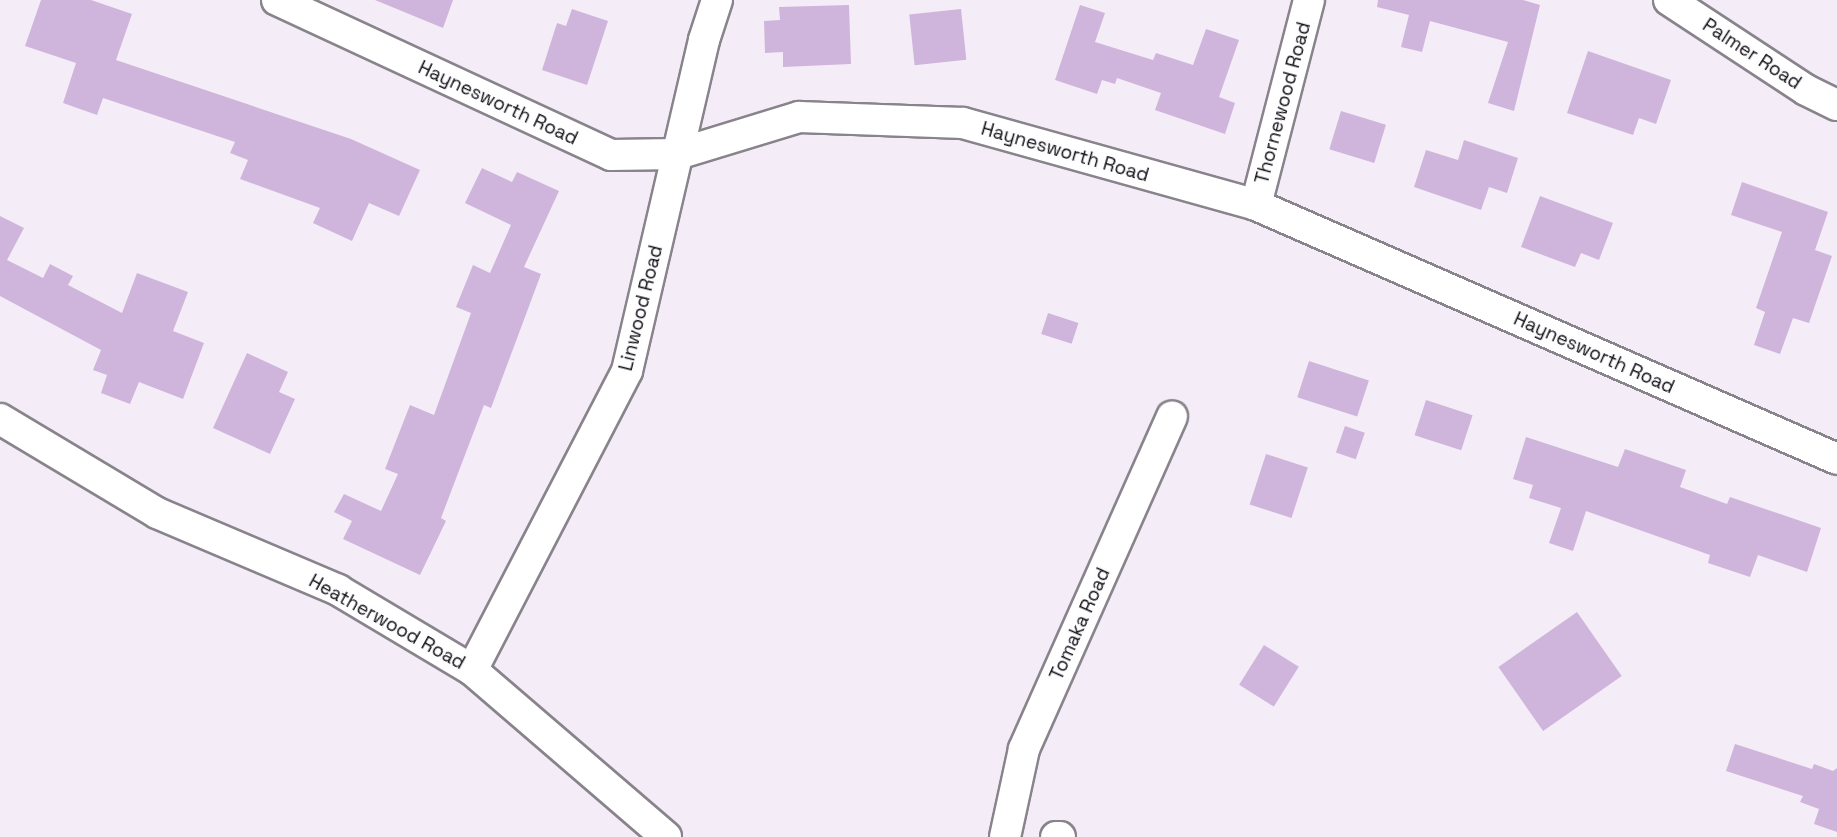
<!DOCTYPE html>
<style>
body{margin:0}
#map{position:relative;width:1837px;height:837px;overflow:hidden;background:#f4edf7;font-family:"Space Grotesk",sans-serif}
div>[style]{position:absolute}
.building>*{inset:0;background:#cfb5db;transform-origin:0 0}
.roads{filter:drop-shadow(2px 0 #89838c) drop-shadow(-2px 0 #89838c) drop-shadow(0 2px #89838c) drop-shadow(0 -2px #89838c)}
.minor>*{height:30px;margin:-15px;padding:0 15px;transform-origin:15px;border-radius:15px;background:#fff}
span{translate:-50% -50%;white-space:nowrap;text-align:center;line-height:1.15;-webkit-text-stroke:6px #fefdff;paint-order:stroke}
.street-label{font-size:19px;color:#110f12}
</style>
<div id="map">
<div class="building">
<div style="clip-path:polygon(41px 0,91px 0,132px 14px,116px 60px,351px 139px,420px 170px,399px 216px,369px 203px,352px 241px,313px 223px,320px 208px,240px 179px,248px 160px,230px 153px,235px 142px,103px 98px,97px 115px,63px 103px,76px 63px,25px 46px)"></div>
<div style="clip-path:polygon(375px 0,453px 0,443px 28px)"></div>
<div style="clip-path:polygon(1378px 0,1523px 0,1540px 5px,1514px 111px,1488px 103px,1508px 42px,1430px 21px,1422px 52px,1401px 47px,1409px 15px,1377px 7px)"></div>
<div style="clip-path:polygon(849px 5px,851px 64px,783px 67px,783px 52px,765px 53px,764px 21px,780px 20px,779px 7px)"></div>
<div style="clip-path:polygon(1080px 5px,1105px 13px,1095px 42px,1153px 60px,1156px 53px,1193px 65px,1206px 29px,1239px 40px,1219px 97px,1235px 103px,1225px 134px,1155px 110px,1161px 93px,1117px 78px,1115px 84px,1102px 80px,1097px 94px,1055px 80px)"></div>
<div style="clip-path:polygon(572px 9px,608px 21px,587px 85px,542px 70px,557px 23px,566px 26px)"></div>
<div style="left:961px;top:9px;width:51px;height:52px;rotate:84deg"></div>
<div style="clip-path:polygon(1588px 51px,1671px 80px,1656px 124px,1639px 118px,1633px 135px,1567px 113px)"></div>
<div style="left:1341px;top:111px;width:47px;height:40px;rotate:17deg"></div>
<div style="clip-path:polygon(1464px 140px,1518px 158px,1507px 193px,1489px 187px,1481px 210px,1414px 187px,1426px 150px,1458px 160px)"></div>
<div style="clip-path:polygon(482px 168px,512px 182px,517px 172px,559px 191px,524px 267px,541px 274px,491px 408px,484px 405px,441px 518px,446px 521px,420px 575px,343px 539px,352px 521px,334px 512px,344px 494px,381px 511px,398px 474px,385px 469px,410px 405px,434px 415px,471px 313px,456px 307px,473px 265px,490px 273px,511px 225px,465px 203px)"></div>
<div style="clip-path:polygon(1742px 182px,1828px 212px,1815px 250px,1832px 256px,1809px 323px,1793px 318px,1780px 354px,1754px 345px,1765px 312px,1756px 308px,1782px 232px,1731px 215px)"></div>
<div style="clip-path:polygon(1540px 196px,1613px 223px,1599px 260px,1581px 253px,1575px 267px,1521px 247px)"></div>
<div style="clip-path:polygon(0 216px,24px 228px,7px 260px,43px 278px,50px 264px,73px 276px,68px 285px,122px 313px,137px 273px,188px 292px,173px 331px,204px 343px,183px 399px,139px 382px,130px 404px,101px 393px,107px 375px,93px 370px,101px 350px,0 296px)"></div>
<div style="left:1048px;top:313px;width:32px;height:22px;rotate:18deg"></div>
<div style="clip-path:polygon(247px 353px,288px 372px,279px 392px,295px 399px,270px 454px,213px 428px)"></div>
<div style="left:1309px;top:361px;width:63px;height:38px;rotate:18deg"></div>
<div style="left:1426px;top:400px;width:49px;height:37px;rotate:18deg"></div>
<div style="left:1345px;top:426px;width:21px;height:28px;rotate:19deg"></div>
<div style="clip-path:polygon(1526px 437px,1618px 467px,1625px 449px,1686px 470px,1680px 487px,1727px 504px,1730px 497px,1821px 528px,1807px 572px,1758px 555px,1750px 577px,1708px 563px,1710px 555px,1586px 511px,1573px 551px,1549px 543px,1561px 508px,1529px 498px,1533px 485px,1513px 479px)"></div>
<div style="left:1266px;top:454px;width:44px;height:53px;rotate:18deg"></div>
<div style="left:1577px;top:612px;width:78px;height:96px;rotate:55deg"></div>
<div style="left:1264px;top:645px;width:41px;height:47px;rotate:32deg"></div>
<div style="clip-path:polygon(1735px 744px,1812px 769px,1814px 764px,1833px 771px,1837px 768px,1837px 832px,1814px 824px,1819px 809px,1800px 802px,1803px 796px,1726px 771px)"></div>
</div>
<div class="roads">
<div class="minor">
<div style="left:277px;top:0;width:368px;rotate:24.9deg"></div>
<div style="left:611px;top:155px;width:67px;rotate:-0.9deg"></div>
<div style="left:678px;top:154px;width:127px;rotate:-17deg"></div>
<div style="left:799px;top:117px;width:164px;rotate:2.1deg"></div>
<div style="left:963px;top:123px;width:304px;rotate:15.6deg"></div>
<div style="left:1256px;top:205px;width:634px;rotate:23.61deg"></div>
<div style="left:1669px;top:0;width:164px;rotate:33.3deg"></div>
<div style="left:1806px;top:90px;width:34px;rotate:26deg"></div>
<div style="left:1256px;top:205px;width:212px;rotate:-75.5deg"></div>
<div style="left:0;top:419px;width:183px;rotate:30.9deg"></div>
<div style="left:157px;top:513px;width:197px;rotate:23deg"></div>
<div style="left:338px;top:590px;width:156px;rotate:30.8deg"></div>
<div style="left:472px;top:670px;width:256px;rotate:40.7deg"></div>
<div style="left:472px;top:670px;width:337px;rotate:-62.6deg"></div>
<div style="left:627px;top:371px;width:340px;rotate:-76.9deg"></div>
<div style="left:704px;top:40px;width:42px;rotate:-72deg"></div>
<div style="left:1005px;top:837px;width:90px;rotate:-77.8deg"></div>
<div style="left:1024px;top:749px;width:364px;rotate:-66deg"></div>
<div style="left:1056px;top:837px;width:4px"></div>
</div>
</div>
<div class="street-label">
<span style="left:1752px;top:54px;rotate:33deg">Palmer Road</span>
<span style="left:498px;top:103px;rotate:25deg">Haynesworth Road</span>
<span style="left:1283px;top:103px;rotate:-75deg">Thornewood Road</span>
<span style="left:1065px;top:152px;rotate:16deg">Haynesworth Road</span>
<span style="left:641px;top:308px;rotate:-76deg">Linwood Road</span>
<span style="left:1594px;top:353px;rotate:24deg">Haynesworth Road</span>
<span style="left:387px;top:622px;rotate:29deg">Heatherwood Road</span>
<span style="left:1080px;top:624px;rotate:-66deg">Tomaka Road</span>
</div>
</div>
